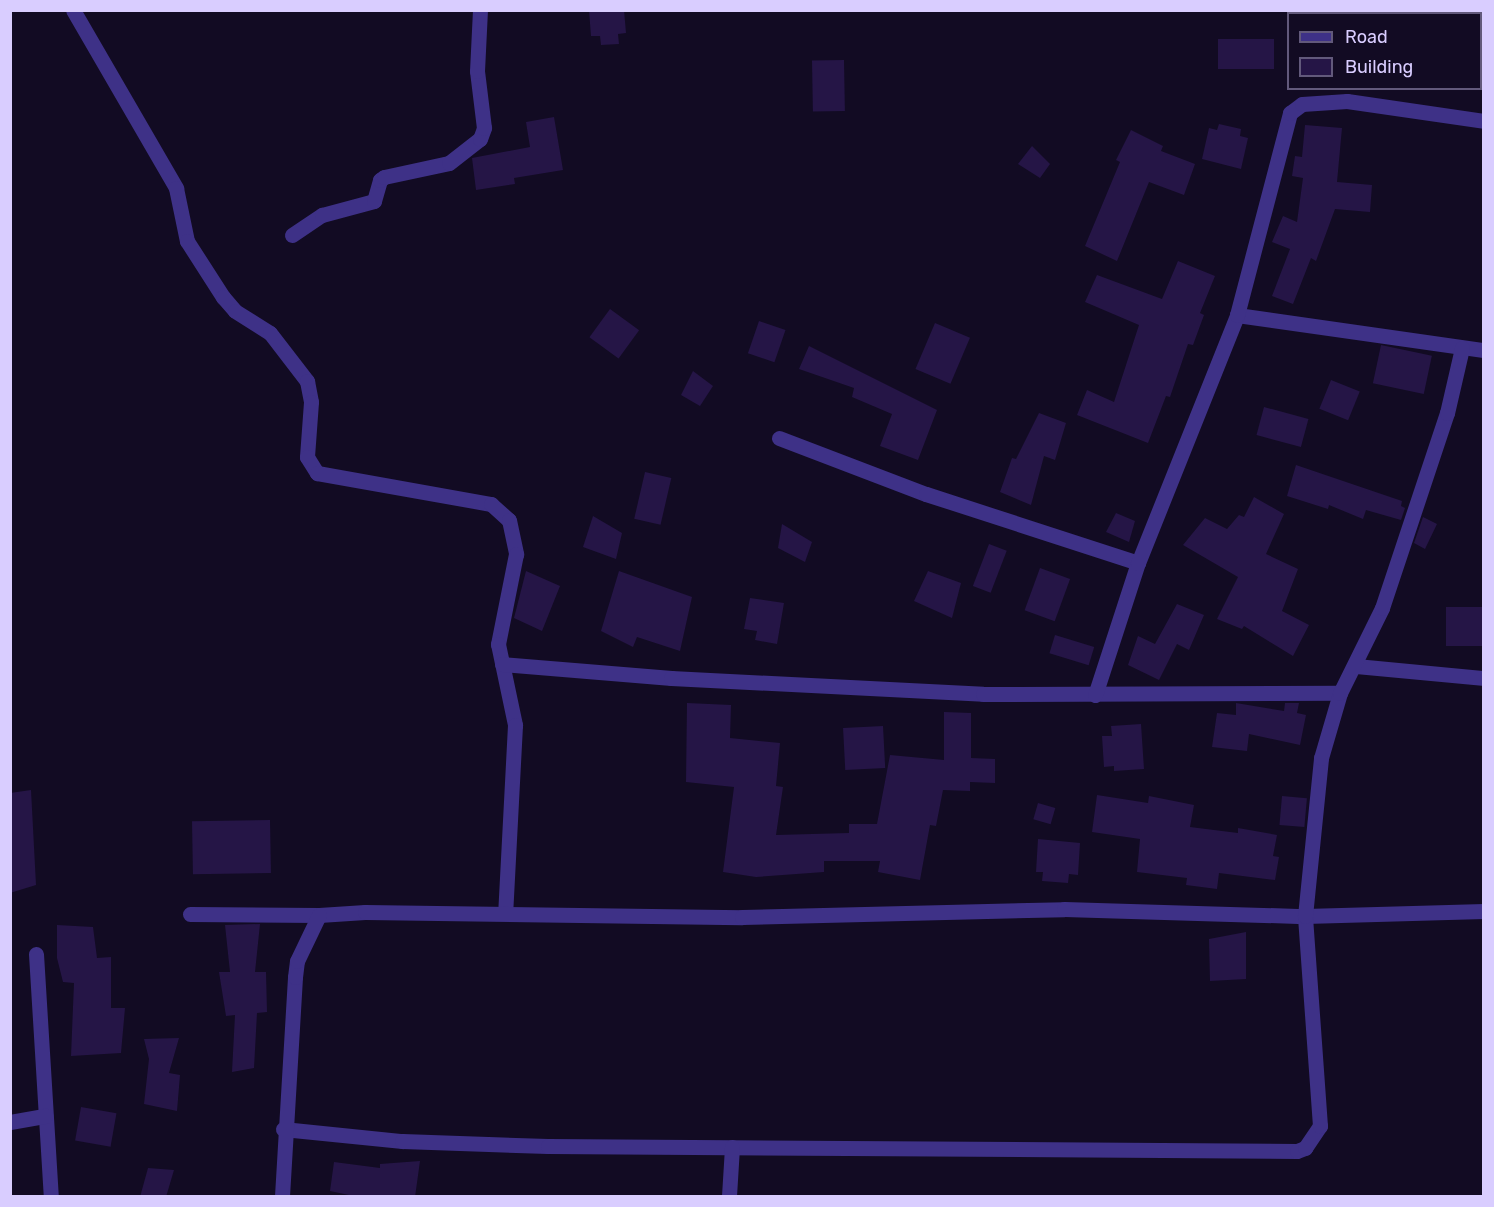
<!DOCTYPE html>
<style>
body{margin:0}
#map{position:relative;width:1494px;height:1207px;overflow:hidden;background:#120b23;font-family:Rubik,sans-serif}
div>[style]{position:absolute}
.building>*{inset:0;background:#251546;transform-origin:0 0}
.street>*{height:15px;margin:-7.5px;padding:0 7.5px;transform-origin:7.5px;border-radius:7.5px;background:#3e3187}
span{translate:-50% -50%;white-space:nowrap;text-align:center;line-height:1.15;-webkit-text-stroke:4.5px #120b23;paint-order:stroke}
.frame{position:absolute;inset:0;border:12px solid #d9cdff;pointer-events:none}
.legend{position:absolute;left:1287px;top:12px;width:195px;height:78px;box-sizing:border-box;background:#120b23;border:2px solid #62597b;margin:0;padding:8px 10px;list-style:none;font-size:18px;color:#d9cdff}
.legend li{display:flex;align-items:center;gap:12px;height:30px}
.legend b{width:30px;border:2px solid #62597b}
</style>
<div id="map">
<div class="building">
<div style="clip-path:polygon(589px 10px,624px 10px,626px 33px,618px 34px,619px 44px,601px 45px,600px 36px,591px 36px)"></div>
<div style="left:1218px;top:39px;width:56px;height:30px"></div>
<div style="left:844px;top:60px;width:51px;height:32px;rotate:89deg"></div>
<div style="clip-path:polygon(554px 117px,563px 170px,514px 178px,515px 184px,476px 190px,472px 158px,530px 147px,526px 122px)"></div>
<div style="clip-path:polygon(1219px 124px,1241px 129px,1240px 136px,1248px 138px,1241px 169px,1202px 159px,1209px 128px,1217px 130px)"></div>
<div style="clip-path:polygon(1305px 125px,1342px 128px,1337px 182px,1372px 185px,1370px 212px,1335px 209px,1316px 261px,1311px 258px,1293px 304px,1272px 296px,1290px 249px,1272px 242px,1283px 216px,1297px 222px,1303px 178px,1292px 176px,1295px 156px,1302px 157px)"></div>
<div style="clip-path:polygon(1131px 130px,1163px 146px,1161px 151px,1195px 164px,1184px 195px,1149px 182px,1117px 261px,1085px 246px,1120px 162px,1116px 160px)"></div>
<div style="clip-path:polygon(1032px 146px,1050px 164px,1040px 178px,1018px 164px)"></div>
<div style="clip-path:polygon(1178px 261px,1215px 276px,1200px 313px,1204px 315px,1193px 345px,1188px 344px,1170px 397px,1166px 396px,1148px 443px,1077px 415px,1087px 390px,1114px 402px,1139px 325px,1085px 302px,1097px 275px,1162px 299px)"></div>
<div style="left:610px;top:309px;width:36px;height:35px;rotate:36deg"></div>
<div style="left:759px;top:321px;width:28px;height:34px;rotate:19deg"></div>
<div style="left:935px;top:323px;width:38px;height:50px;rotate:23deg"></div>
<div style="left:1381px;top:345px;width:52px;height:39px;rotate:12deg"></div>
<div style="clip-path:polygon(809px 346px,937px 410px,918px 460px,880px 446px,892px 414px,852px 397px,854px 388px,799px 369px)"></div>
<div style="clip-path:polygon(693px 371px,713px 386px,700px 406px,681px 395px)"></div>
<div style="left:1331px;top:380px;width:31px;height:31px;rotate:22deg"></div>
<div style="left:1264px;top:407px;width:46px;height:29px;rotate:15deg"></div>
<div style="clip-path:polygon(1039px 413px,1066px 423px,1055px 460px,1044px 456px,1031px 505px,1000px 492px,1012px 458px,1016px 459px)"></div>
<div style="clip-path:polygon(1296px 465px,1402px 501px,1401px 506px,1405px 508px,1401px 520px,1366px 510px,1363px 519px,1329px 505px,1328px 509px,1287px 496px)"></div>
<div style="left:645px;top:472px;width:27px;height:48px;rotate:13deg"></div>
<div style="clip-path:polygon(1254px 497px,1284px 514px,1266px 554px,1298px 569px,1282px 611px,1309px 625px,1293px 656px,1244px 626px,1242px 629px,1217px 619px,1238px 577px,1183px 545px,1205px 518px,1227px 529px,1239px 515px,1244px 517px)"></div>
<div style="clip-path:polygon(1116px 513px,1135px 521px,1129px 542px,1106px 532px)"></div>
<div style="clip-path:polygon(593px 516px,622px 533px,616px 559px,583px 547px)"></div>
<div style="clip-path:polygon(1423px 517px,1437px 524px,1425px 549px,1414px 543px)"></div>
<div style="clip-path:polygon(782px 524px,812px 542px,805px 562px,778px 548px)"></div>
<div style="left:989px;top:544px;width:19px;height:45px;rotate:21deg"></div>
<div style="left:1040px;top:568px;width:32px;height:45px;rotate:20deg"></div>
<div style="clip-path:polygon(526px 571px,560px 586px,542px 631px,514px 618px)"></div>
<div style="clip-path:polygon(619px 571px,692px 597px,680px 651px,637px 637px,633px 647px,601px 631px)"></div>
<div style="clip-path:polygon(928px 571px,961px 583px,952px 618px,914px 601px)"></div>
<div style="clip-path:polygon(750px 598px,784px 603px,777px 644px,755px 640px,757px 631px,744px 629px)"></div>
<div style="clip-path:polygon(1177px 604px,1204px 615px,1189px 650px,1177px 644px,1159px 680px,1128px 665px,1138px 636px,1155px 644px)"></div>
<div style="left:1446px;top:607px;width:38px;height:39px"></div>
<div style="left:1055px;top:635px;width:41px;height:19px;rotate:17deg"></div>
<div style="clip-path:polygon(687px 703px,731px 705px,730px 738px,780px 743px,776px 786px,783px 787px,776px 835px,849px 833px,849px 824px,877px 824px,890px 755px,944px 760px,944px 712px,971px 713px,971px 758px,995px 759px,995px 783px,970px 782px,970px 791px,943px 790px,936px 826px,930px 825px,920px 880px,878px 872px,880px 861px,824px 861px,824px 872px,756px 877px,723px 872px,734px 787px,686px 782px)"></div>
<div style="clip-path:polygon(1236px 703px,1284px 711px,1285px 703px,1299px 703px,1297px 713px,1306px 715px,1300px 745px,1249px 734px,1247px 751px,1212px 747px,1217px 713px,1236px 715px)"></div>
<div style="clip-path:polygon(1141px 724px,1144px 769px,1114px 771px,1114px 766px,1104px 767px,1102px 736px,1112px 736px,1111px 726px)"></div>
<div style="left:883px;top:726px;width:42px;height:40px;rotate:87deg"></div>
<div style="clip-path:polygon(31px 790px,36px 885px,10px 893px,10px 793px)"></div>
<div style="clip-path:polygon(1097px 795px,1148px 803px,1149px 796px,1194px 805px,1190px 827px,1238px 833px,1238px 828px,1277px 835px,1273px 856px,1279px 857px,1275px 880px,1219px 873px,1217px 889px,1186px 885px,1187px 878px,1137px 872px,1140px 839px,1092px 832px)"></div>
<div style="left:1282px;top:796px;width:25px;height:29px;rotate:5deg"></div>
<div style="left:1038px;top:803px;width:18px;height:17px;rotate:16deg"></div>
<div style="left:270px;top:820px;width:53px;height:78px;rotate:89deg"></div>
<div style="clip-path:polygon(1038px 839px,1080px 843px,1078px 875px,1069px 874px,1068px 883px,1042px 881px,1043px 872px,1036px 872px)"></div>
<div style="clip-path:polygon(260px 924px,255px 972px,266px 972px,267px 1012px,257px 1013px,254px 1068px,232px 1072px,235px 1015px,226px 1016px,219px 972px,230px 972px,225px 925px)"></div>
<div style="clip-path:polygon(57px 925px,93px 927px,97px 958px,111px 957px,111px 1008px,125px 1008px,121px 1053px,71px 1056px,74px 983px,63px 982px,57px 958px)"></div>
<div style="clip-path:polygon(1246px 932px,1246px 979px,1210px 981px,1209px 939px)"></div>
<div style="clip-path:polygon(179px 1038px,169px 1073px,180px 1075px,177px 1111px,144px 1104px,149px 1059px,144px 1039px)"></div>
<div style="left:81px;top:1107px;width:36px;height:34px;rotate:10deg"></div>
<div style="clip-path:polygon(420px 1161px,415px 1197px,358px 1197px,330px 1191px,334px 1162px,380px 1168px,380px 1164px)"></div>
<div style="clip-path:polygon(148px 1168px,174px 1170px,166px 1197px,140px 1197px)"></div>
</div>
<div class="street">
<div style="left:73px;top:10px;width:206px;rotate:59.9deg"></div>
<div style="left:176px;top:188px;width:54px;rotate:78.3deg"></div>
<div style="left:187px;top:241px;width:67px;rotate:57.3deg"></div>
<div style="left:223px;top:297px;width:18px;rotate:49deg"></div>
<div style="left:235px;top:311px;width:41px;rotate:32.2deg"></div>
<div style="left:270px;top:333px;width:61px;rotate:52.4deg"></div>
<div style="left:307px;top:381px;width:21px;rotate:79deg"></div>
<div style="left:311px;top:402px;width:55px;rotate:94.2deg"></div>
<div style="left:307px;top:457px;width:19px;rotate:58deg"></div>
<div style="left:317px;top:473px;width:177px;rotate:10.1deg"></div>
<div style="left:491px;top:504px;width:24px;rotate:42deg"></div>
<div style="left:509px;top:520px;width:35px;rotate:78deg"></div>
<div style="left:516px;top:554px;width:92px;rotate:101.3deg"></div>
<div style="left:498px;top:644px;width:83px;rotate:78.1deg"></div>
<div style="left:515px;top:725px;width:188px;rotate:93deg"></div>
<div style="left:1363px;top:14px;width:4px;rotate:-90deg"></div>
<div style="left:292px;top:235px;width:36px;rotate:-34deg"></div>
<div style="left:322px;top:215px;width:54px;rotate:-15.1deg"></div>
<div style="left:374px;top:201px;width:22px;rotate:-74deg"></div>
<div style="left:380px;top:180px;width:5px;rotate:-37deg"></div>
<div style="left:384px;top:177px;width:66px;rotate:-12.2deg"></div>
<div style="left:449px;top:163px;width:39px;rotate:-38deg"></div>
<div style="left:480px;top:139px;width:12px;rotate:-70deg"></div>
<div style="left:484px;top:128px;width:57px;rotate:-97deg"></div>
<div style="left:477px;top:71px;width:61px;rotate:-87.2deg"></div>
<div style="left:1237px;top:315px;width:249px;rotate:8.1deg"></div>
<div style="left:779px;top:438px;width:157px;rotate:20.9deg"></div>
<div style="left:926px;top:494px;width:223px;rotate:18deg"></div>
<div style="left:502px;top:664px;width:170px;rotate:4.7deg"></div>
<div style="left:671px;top:678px;width:312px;rotate:2.9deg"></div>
<div style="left:983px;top:694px;width:357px;rotate:-0.2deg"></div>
<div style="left:1356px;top:666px;width:129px;rotate:5.4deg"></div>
<div style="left:1095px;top:695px;width:139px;rotate:-72deg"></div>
<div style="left:1138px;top:563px;width:267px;rotate:-68.2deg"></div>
<div style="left:1237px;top:315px;width:209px;rotate:-75.3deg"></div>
<div style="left:1290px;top:113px;width:15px;rotate:-37deg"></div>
<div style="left:1302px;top:104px;width:45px;rotate:-3.8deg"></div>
<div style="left:1347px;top:101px;width:138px;rotate:8.3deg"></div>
<div style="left:190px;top:914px;width:129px;rotate:0.4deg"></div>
<div style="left:319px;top:915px;width:46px;rotate:-3.7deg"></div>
<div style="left:365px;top:912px;width:377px;rotate:0.8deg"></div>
<div style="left:742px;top:917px;width:322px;rotate:-1.4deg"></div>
<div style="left:1064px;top:909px;width:241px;rotate:1.7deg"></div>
<div style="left:1305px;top:916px;width:179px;rotate:-1.6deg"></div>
<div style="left:36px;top:954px;width:242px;rotate:86.5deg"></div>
<div style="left:10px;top:1122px;width:36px;rotate:-10deg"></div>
<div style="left:283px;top:1129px;width:120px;rotate:5.8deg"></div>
<div style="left:402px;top:1141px;width:146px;rotate:2deg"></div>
<div style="left:548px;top:1146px;width:749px;rotate:0.38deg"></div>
<div style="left:1297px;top:1151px;width:9px;rotate:-21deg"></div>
<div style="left:1305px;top:1148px;width:27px;rotate:-56deg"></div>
<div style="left:1320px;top:1126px;width:211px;rotate:-94.1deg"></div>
<div style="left:1305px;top:916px;width:159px;rotate:-84.2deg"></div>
<div style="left:1321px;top:758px;width:68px;rotate:-73.7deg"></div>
<div style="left:1340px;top:693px;width:95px;rotate:-63.7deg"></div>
<div style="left:1382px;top:608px;width:206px;rotate:-71.6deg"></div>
<div style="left:1447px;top:413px;width:67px;rotate:-77deg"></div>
<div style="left:282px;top:1196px;width:219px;rotate:-86.6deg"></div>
<div style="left:295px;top:977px;width:16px;rotate:-83deg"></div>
<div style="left:297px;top:961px;width:51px;rotate:-64.4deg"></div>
<div style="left:729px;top:1196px;width:49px;rotate:-86.5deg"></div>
</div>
<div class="frame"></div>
<ul class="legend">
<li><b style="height:8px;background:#3e3187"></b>Road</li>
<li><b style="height:16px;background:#251546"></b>Building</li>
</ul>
</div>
